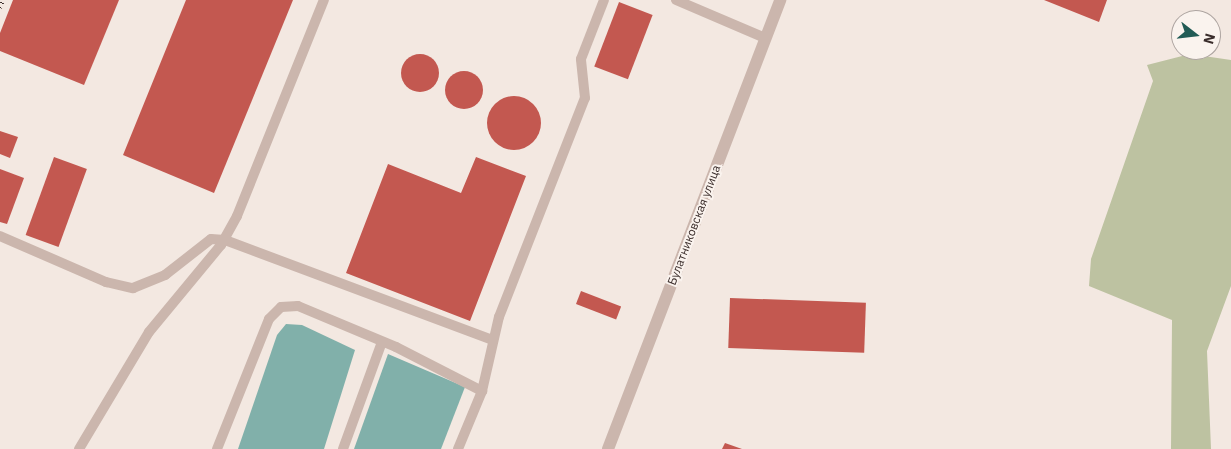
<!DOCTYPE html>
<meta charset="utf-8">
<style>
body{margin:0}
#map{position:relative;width:1231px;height:449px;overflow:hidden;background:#f3e8e1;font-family:"IBM Plex Sans",sans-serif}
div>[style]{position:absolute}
.green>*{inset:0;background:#bdc2a1}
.water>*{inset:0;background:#81b0aa}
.building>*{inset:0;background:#c35850;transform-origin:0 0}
.round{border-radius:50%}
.service>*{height:10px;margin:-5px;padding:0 5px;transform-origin:5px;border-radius:5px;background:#cbb6ad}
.minor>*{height:12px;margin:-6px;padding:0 6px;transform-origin:6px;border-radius:6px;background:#cbb6ad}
.rail>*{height:4px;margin-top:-2px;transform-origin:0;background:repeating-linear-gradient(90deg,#3a2d2b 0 1px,transparent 0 5px)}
span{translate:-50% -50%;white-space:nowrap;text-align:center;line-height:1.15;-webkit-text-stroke:4px #faf3ee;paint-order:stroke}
.street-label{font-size:12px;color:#3a2d2b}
.north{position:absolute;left:1171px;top:10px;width:50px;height:50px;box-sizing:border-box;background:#faf3ee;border:1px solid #ada4a0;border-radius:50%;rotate:106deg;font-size:14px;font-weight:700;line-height:20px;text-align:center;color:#3a2d2b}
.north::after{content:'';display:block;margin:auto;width:18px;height:22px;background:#215b55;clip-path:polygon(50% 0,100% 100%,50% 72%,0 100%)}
</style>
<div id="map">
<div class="green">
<div style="clip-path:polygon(1190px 54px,1231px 60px,1231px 286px,1207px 351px,1211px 449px,1171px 449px,1172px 320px,1089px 286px,1091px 259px,1153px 81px,1147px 65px)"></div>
</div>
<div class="water">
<div style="clip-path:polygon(286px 324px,302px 325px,355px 350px,324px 449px,238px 449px,277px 335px)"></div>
<div style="clip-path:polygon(388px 354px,465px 387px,441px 449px,354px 449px)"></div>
</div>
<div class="building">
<div style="clip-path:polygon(13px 0,119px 0,84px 85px,0 51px,0 33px)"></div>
<div style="clip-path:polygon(186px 0,293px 0,214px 193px,123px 155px)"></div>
<div style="clip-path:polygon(1044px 0,1107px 0,1099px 22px)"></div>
<div style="left:619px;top:2px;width:36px;height:69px;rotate:21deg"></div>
<div class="round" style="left:401px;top:54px;width:38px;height:38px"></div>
<div class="round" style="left:445px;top:71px;width:38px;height:38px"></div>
<div class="round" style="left:487px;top:96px;width:54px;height:54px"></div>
<div style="clip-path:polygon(0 131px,18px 137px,10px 158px,0 154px)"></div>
<div style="left:54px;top:157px;width:35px;height:83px;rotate:20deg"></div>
<div style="clip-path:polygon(476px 157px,526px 176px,470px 321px,346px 273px,388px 164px,461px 193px)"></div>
<div style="clip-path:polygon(0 169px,24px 178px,7px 224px,0 222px)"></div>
<div style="left:581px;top:291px;width:43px;height:14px;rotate:21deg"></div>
<div style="left:730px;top:298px;width:136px;height:50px;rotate:2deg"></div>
<div style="clip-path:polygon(725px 443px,742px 449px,722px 449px)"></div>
</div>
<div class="service">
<div style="left:676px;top:0;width:97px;rotate:23.1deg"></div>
<div style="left:0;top:236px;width:116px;rotate:23.5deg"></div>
<div style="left:106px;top:282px;width:28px;rotate:13deg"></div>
<div style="left:133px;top:288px;width:35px;rotate:-22deg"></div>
<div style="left:165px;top:275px;width:58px;rotate:-38deg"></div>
<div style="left:211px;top:239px;width:14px;rotate:4deg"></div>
<div style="left:225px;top:240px;width:286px;rotate:20.5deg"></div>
<div style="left:79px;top:449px;width:136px;rotate:-59.1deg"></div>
<div style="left:149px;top:332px;width:113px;rotate:-50.4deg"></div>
<div style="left:221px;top:245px;width:33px;rotate:-61deg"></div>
<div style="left:237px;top:216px;width:233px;rotate:-68.1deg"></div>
<div style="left:217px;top:449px;width:140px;rotate:-68.2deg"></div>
<div style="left:269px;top:319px;width:17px;rotate:-45deg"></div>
<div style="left:281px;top:307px;width:17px;rotate:-3deg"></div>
<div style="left:298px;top:306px;width:106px;rotate:22.7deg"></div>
<div style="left:396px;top:347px;width:97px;rotate:27.1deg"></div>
<div style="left:343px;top:449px;width:114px;rotate:-70deg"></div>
<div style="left:458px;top:449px;width:63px;rotate:-67.5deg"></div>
<div style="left:482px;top:391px;width:76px;rotate:-77.1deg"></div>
<div style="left:499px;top:317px;width:235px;rotate:-68.6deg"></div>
<div style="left:585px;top:98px;width:39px;rotate:-96deg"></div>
<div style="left:581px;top:59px;width:63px;rotate:-68.7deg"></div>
</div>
<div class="minor">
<div style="left:608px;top:449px;width:481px;rotate:-69deg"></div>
</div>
<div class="rail">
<div style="left:0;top:8px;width:9px;rotate:-69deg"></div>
</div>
<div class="street-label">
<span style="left:694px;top:225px;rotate:-69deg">Булатниковская улица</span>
</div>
<div class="north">N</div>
</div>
